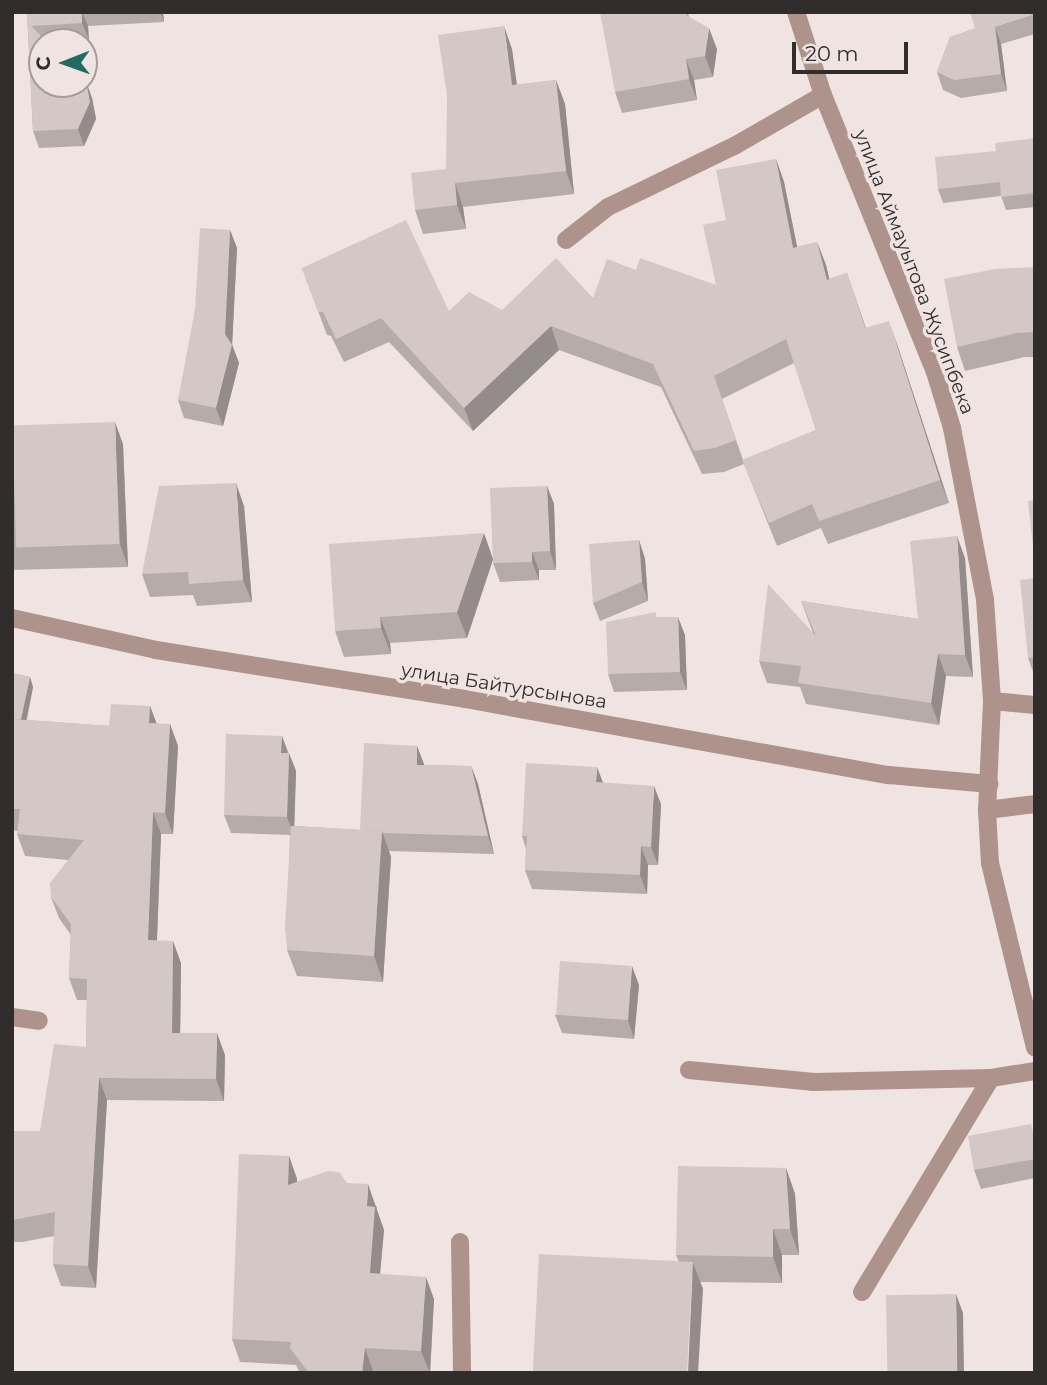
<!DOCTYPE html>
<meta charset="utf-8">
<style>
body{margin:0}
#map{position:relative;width:1047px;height:1385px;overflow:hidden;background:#efe4e1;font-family:Montserrat,sans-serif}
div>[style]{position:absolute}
.minor>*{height:18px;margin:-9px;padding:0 9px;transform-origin:9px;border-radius:9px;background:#ae928c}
.wall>*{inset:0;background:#b5acaa}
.shaded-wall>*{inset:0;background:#948c8b}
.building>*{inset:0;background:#d3c8c6;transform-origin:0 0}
span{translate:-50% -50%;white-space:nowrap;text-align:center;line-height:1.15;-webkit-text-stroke:7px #efe4e1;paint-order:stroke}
.street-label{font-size:19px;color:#312d2c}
.frame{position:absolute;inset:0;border:14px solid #312d2c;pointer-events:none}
.north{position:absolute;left:28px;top:28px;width:70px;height:70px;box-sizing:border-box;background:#efe4e1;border:2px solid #a39b99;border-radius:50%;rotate:269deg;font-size:19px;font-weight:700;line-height:28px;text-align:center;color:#312d2c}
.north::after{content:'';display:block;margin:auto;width:24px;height:32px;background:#226b62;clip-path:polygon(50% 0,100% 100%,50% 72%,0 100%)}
.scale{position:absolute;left:792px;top:42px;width:116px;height:32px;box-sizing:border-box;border:4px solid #312d2c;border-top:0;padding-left:9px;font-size:21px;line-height:24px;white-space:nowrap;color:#312d2c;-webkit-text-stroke:5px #efe4e1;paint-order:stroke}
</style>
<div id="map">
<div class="minor">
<div style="left:796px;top:12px;width:87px;rotate:72deg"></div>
<div style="left:823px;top:95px;width:299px;rotate:68deg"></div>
<div style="left:935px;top:372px;width:59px;rotate:73.1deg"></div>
<div style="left:952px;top:428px;width:175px;rotate:79.1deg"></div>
<div style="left:985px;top:600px;width:101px;rotate:86deg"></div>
<div style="left:992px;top:701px;width:109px;rotate:92.6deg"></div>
<div style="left:987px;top:810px;width:53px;rotate:86.8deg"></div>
<div style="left:990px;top:863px;width:190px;rotate:76.3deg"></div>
<div style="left:566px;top:240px;width:53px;rotate:-38.2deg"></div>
<div style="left:608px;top:207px;width:142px;rotate:-25.8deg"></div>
<div style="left:736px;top:145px;width:100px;rotate:-29.9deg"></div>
<div style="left:12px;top:618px;width:148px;rotate:12.5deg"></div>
<div style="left:156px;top:650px;width:313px;rotate:9deg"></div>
<div style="left:465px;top:699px;width:431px;rotate:10.2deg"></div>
<div style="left:889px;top:775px;width:101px;rotate:5.1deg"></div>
<div style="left:992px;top:701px;width:43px;rotate:5.3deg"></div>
<div style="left:987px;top:810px;width:48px;rotate:-7.1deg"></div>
<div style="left:12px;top:1017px;width:27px;rotate:8deg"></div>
<div style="left:689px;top:1070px;width:126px;rotate:5.5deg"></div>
<div style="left:814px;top:1082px;width:177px;rotate:-1.3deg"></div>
<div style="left:991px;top:1078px;width:45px;rotate:-9deg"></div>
<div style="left:460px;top:1242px;width:131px;rotate:89.1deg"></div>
<div style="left:862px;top:1292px;width:250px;rotate:-58.9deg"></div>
</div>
<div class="wall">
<div style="clip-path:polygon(27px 12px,163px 12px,164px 22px,88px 26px,89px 40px,42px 42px,92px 98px,96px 119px,84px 146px,39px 148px,33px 131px)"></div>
<div style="clip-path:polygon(688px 12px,689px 17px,717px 49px,713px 77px,694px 80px,697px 100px,622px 113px,615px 92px)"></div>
<div style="clip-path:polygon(1035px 12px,1035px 34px,1001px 44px,1007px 91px,961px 98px,943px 90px,937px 72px,950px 37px)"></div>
<div style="clip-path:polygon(512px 49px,517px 85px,556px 80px,565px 104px,574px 194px,463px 207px,466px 229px,423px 234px,415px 210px,446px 169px)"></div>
<div style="clip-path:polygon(1035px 138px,1035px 207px,1006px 210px,1001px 196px,943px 203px,938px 189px,996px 151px)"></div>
<div style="clip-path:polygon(evenodd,776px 159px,784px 182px,797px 247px,817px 242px,826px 265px,829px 279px,847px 273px,866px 328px,897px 344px,949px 503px,828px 544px,821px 528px,777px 546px,744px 464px,724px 472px,702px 474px,661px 387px,559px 350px,473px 431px,389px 342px,344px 362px,331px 336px,327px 335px,302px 268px,449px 311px,502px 310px,593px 298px,636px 270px,716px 285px,726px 220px,776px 159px,794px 363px,816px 430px,743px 460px,722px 399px,794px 363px)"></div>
<div style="clip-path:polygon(230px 230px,237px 248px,232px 344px,239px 363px,223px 426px,184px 418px,178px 400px)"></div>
<div style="clip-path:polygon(1035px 267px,1035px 357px,1025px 357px,965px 371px,957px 347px)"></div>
<div style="clip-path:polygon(12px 430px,123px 444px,128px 567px,12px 570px)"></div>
<div style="clip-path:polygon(547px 486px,554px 504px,556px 570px,539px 570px,539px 580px,500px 582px,493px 563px,493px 560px,467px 638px,390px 643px,391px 654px,344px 657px,335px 631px,493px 558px)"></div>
<div style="clip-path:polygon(244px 506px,252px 602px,197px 606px,193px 595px,150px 597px,142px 574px)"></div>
<div style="clip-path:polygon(639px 540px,645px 559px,648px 601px,600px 621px,593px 603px)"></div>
<div style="clip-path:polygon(965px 558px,973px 677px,946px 676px,939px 725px,806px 704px,800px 687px,767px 683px,759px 661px,813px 633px,801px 601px,918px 619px)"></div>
<div style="clip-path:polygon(1035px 578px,1035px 677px,1028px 658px)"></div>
<div style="clip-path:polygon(658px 617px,685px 635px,687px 690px,614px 692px,608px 674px)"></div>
<div style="clip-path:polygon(12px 673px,30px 677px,33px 687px,27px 720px,109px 726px,150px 706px,156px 724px,170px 724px,178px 746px,173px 834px,161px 834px,157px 941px,181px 963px,180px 1033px,225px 1055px,224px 1101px,107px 1100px,96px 1288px,61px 1286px,53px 1264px,54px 1236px,22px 1242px,12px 1242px,12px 1131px,40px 1131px,86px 1047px,87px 1000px,77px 1000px,69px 978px,71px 935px,59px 918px,51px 897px,68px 860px,25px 856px,17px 834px,18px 831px,15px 831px,12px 824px)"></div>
<div style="clip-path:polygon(282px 736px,296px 771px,294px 826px,360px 830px,417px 746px,424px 765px,471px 766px,478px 784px,494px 854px,389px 851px,391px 857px,383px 982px,297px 976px,287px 950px,290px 835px,231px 833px,224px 815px)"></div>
<div style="clip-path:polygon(603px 783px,661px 804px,658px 865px,648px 865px,647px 894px,532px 889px,525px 870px,526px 849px,522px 836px)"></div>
<div style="clip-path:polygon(639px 985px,634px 1039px,562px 1033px,555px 1015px)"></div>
<div style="clip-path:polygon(1035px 1141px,1035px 1178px,981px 1189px,974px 1170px)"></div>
<div style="clip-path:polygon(289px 1156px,297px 1179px,297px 1182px,347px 1183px,377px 1207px,377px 1211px,384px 1230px,380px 1274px,434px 1299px,430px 1373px,373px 1371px,373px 1373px,300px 1373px,296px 1365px,240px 1362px,232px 1339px)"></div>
<div style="clip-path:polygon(786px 1168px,795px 1194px,799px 1255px,782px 1255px,782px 1283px,700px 1282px,703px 1289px,679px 1262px,676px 1255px)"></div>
</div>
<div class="shaded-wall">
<div style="clip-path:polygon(82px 12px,88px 26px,89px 40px,82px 23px)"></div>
<div style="clip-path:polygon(160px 12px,163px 12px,164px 22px)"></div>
<div style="clip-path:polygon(504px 26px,512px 49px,520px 109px,512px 85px)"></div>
<div style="clip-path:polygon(995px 27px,1001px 44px,1007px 91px,1001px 74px)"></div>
<div style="clip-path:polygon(709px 28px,717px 49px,713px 77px,705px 56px)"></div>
<div style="clip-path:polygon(686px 59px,694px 80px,697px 100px,689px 79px)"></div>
<div style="clip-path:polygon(556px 80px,565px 104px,574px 194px,566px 171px)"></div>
<div style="clip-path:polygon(86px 81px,92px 98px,96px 119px,84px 146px,78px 129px)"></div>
<div style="clip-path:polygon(776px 159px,784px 182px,802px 271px,793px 248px)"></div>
<div style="clip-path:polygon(455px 183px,463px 207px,466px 229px,457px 205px)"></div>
<div style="clip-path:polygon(230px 230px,237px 248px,232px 348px,232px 345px,239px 363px,223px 426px,216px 408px,225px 334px)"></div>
<div style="clip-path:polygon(817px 242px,826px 265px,835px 303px,827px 280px)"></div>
<div style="clip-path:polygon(889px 321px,897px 344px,949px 503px,940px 480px)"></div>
<div style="clip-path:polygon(551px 326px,559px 350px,473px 431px,464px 408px)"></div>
<div style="clip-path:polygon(115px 422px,123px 444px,128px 567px,120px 544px)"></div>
<div style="clip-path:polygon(236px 483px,244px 506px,252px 602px,243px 580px)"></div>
<div style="clip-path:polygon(547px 486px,554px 504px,556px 570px,550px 551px)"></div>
<div style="clip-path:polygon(484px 533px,493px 559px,467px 638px,457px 612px)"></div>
<div style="clip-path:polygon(957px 536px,965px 558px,973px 677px,965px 655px)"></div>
<div style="clip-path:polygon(639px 540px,645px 559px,648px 601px,642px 582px)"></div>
<div style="clip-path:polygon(532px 552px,539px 570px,539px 580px,532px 562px)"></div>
<div style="clip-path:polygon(380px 617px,390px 643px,391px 654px,381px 628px)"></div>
<div style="clip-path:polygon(678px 617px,685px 635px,687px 690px,680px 672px)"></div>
<div style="clip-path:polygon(938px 654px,946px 676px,939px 725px,931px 703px)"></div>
<div style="clip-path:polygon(30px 677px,33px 687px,23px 735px,20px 726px)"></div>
<div style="clip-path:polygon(150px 706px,158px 727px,149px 723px)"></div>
<div style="clip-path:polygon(170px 724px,178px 746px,173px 834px,165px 813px)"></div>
<div style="clip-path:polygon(282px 736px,288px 754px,281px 753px)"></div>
<div style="clip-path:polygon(417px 746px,424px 764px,423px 783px,417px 765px)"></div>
<div style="clip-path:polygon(289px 753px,296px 771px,294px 835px,287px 817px)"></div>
<div style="clip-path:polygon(471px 766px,478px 784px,494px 854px,488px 836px)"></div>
<div style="clip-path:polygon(597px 767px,604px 785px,596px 782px)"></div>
<div style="clip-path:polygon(654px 786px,661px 804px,658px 865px,651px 847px)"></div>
<div style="clip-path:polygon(153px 812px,161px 834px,156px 962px,148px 940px)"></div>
<div style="clip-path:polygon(382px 831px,391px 857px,383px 982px,374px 956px)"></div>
<div style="clip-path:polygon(641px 846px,648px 865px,647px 894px,640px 875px)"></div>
<div style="clip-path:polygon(173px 941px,181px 963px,180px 1054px,172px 1033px)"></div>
<div style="clip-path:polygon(632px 966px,639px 985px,634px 1039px,628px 1020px)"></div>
<div style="clip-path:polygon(217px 1033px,225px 1055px,224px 1101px,216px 1079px)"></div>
<div style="clip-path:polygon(99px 1078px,107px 1100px,96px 1288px,88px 1266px)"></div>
<div style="clip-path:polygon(289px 1156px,297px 1179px,296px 1208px,288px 1185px)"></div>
<div style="clip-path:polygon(786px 1168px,795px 1194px,799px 1255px,790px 1229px)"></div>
<div style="clip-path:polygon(368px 1184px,384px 1230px,378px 1296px,370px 1273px,367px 1206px)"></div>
<div style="clip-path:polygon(773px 1229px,782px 1255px,782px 1283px,773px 1257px)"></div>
<div style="clip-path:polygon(693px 1263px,703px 1289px,698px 1373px,688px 1373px)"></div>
<div style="clip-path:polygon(426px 1277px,434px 1299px,430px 1373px,421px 1351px)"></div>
<div style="clip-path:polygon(956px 1294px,963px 1313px,964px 1373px,957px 1373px)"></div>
<div style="clip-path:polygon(365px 1348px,373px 1371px,373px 1373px,362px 1373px)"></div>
</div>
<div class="building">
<div style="clip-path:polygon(27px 12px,82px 12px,82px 23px,31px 26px,47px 42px,42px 42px,42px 84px,84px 84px,84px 79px,86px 81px,90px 102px,78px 129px,33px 131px)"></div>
<div style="clip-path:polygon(600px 12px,684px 12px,684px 14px,709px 28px,705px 56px,686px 59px,689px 79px,615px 92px)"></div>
<div style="clip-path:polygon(970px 12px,1035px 12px,1035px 14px,995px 27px,1001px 74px,954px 80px,937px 72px,950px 37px,975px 28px)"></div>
<div style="clip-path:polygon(504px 26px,512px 85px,556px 80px,566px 171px,455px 183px,457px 205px,415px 210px,411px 173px,446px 169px,447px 96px,438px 35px)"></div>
<div style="clip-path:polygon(1035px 138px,1035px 193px,1001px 197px,1000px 182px,938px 189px,935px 157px,996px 151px,995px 143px)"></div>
<div style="clip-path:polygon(776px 159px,793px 248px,817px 242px,827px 280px,847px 273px,865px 328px,889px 321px,940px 480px,819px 521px,812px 504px,769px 523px,742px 460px,816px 430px,786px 339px,714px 376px,736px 440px,715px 448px,694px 451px,653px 364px,551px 326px,464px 408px,381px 318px,336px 339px,323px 312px,318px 312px,302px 268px,406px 220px,449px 311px,469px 292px,502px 310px,556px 258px,593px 298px,607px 259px,636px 270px,640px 258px,716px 285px,703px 225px,726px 220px,716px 170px)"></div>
<div style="clip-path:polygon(200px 228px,230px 230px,225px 334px,232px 345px,216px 408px,178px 400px,195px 309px)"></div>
<div style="clip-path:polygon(1035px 267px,1035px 332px,1017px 333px,957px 347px,944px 279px,995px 269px)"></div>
<div style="left:115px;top:422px;width:122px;height:103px;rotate:88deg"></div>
<div style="clip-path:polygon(236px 483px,243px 580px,189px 584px,188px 572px,142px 574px,159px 486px)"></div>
<div style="clip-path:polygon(547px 486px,550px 551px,532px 552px,532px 562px,493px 563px,490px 488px)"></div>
<div style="clip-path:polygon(1035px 500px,1035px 564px,1028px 501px)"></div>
<div style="clip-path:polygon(484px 533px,457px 612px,380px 617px,381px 628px,335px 631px,329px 544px)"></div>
<div style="clip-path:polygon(957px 536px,965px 655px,938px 654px,931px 703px,798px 683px,801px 666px,759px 661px,768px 584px,816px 636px,801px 601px,918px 619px,910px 541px)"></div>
<div style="clip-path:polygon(639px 540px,642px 582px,593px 603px,589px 544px)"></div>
<div style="clip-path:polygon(1035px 578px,1035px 657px,1028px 658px,1020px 580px)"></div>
<div style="clip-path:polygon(656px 612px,656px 617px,678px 617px,680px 672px,608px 674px,606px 622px)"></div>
<div style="clip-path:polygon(12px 673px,30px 677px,21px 719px,12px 719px)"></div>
<div style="clip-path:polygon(111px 704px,150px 706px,149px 723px,170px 724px,165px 813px,153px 812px,148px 940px,173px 941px,172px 1033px,217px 1033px,216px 1079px,99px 1078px,88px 1266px,53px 1264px,55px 1212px,12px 1220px,12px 1131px,40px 1131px,54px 1044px,86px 1047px,87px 979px,69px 978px,71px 924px,51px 897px,50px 883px,84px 840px,17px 834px,20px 809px,12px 809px,12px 719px,109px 726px)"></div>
<div style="clip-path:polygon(226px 734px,282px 736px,281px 753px,289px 753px,287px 817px,224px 815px)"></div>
<div style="clip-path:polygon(364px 743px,417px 746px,417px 765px,471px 766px,488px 836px,383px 833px,382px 831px,360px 830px)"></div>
<div style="clip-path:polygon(526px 763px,597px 767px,596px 782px,654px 786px,651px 847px,641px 846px,640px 875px,525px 870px,527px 836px,522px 836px)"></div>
<div style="clip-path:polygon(291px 826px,382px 831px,374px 956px,287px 950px,285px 927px)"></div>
<div style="left:560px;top:961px;width:72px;height:54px;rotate:4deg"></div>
<div style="clip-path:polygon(1031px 1124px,1035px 1141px,1035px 1159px,974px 1170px,968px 1136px)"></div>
<div style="clip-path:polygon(239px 1154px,289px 1156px,288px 1185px,328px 1171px,339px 1172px,347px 1183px,368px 1184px,367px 1206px,375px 1207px,370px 1273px,426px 1277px,421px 1351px,365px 1348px,362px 1373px,309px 1373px,290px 1348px,291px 1342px,232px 1339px)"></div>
<div style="clip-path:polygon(678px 1166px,786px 1168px,790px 1229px,773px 1229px,773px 1257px,676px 1255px)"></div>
<div style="left:539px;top:1254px;width:154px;height:119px;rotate:3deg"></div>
<div style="left:956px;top:1294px;width:79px;height:70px;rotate:89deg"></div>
</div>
<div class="street-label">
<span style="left:914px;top:272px;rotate:69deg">улица Аймауытова Жусипбека</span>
<span style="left:504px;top:686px;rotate:9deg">улица Байтурсынова</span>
</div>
<div class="frame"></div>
<div class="north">С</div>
<div class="scale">20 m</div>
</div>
